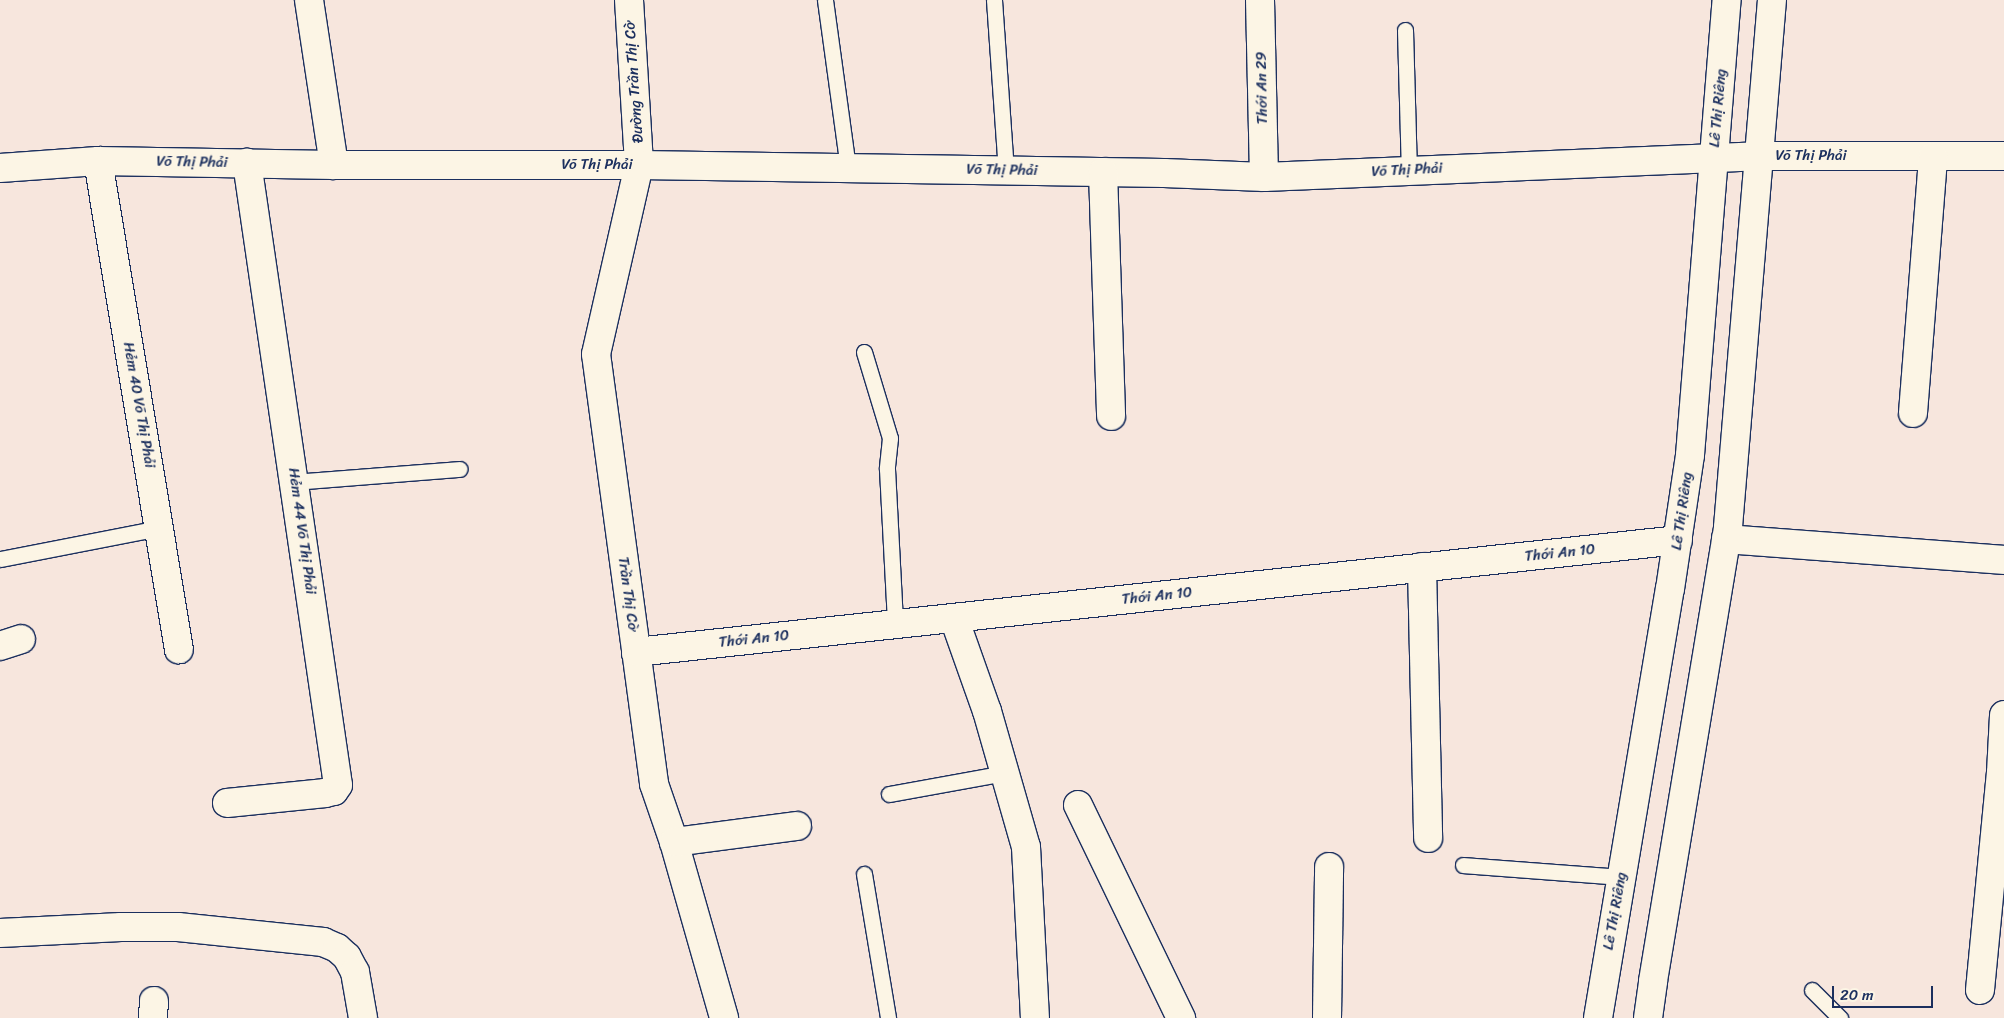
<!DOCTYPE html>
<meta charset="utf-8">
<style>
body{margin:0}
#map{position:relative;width:2004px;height:1018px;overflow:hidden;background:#f7e6dd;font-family:Sriracha,sans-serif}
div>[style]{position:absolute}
.roads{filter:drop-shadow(1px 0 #1b2f5e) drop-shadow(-1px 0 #1b2f5e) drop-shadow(0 1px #1b2f5e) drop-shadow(0 -1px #1b2f5e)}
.lane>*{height:15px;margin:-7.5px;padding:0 7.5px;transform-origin:7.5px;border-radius:7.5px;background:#fcf5e5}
.street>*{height:28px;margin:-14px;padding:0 14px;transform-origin:14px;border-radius:14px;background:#fcf5e5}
.secondary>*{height:28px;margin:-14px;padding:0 14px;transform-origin:14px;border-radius:14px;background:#fcf5e5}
span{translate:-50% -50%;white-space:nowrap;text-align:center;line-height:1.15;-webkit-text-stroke:4px #fcf5e5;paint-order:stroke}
.street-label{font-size:15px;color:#1b2f5e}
.scale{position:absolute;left:1832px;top:986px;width:101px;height:22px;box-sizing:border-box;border:2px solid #1b2f5e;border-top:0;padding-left:6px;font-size:15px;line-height:18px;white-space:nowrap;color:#1b2f5e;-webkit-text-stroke:4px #fcf5e5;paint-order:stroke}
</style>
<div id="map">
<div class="roads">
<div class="lane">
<div style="left:825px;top:0;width:169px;rotate:82.2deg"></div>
<div style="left:994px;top:0;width:170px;rotate:86deg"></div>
<div style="left:1405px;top:30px;width:140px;rotate:88.4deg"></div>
<div style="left:864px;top:352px;width:90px;rotate:73.2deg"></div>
<div style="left:890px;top:438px;width:31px;rotate:96deg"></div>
<div style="left:887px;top:469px;width:155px;rotate:87deg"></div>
<div style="left:294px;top:482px;width:166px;rotate:-4.5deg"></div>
<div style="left:0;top:559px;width:162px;rotate:-11deg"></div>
<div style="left:889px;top:794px;width:118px;rotate:-10.3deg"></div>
<div style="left:1463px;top:865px;width:158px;rotate:4.3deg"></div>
<div style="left:864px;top:874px;width:146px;rotate:80.5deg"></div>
<div style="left:1812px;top:990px;width:40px;rotate:45deg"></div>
</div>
<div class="street">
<div style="left:309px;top:0;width:167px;rotate:81.4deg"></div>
<div style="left:629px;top:0;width:165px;rotate:86.5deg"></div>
<div style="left:639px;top:165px;width:194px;rotate:102.8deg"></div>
<div style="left:596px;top:354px;width:434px;rotate:82.3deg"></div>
<div style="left:654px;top:784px;width:61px;rotate:71deg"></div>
<div style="left:674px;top:842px;width:183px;rotate:74.1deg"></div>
<div style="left:1260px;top:0;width:177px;rotate:88.7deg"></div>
<div style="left:98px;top:161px;width:495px;rotate:80.6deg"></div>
<div style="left:0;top:168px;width:98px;rotate:-4.1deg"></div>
<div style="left:98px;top:161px;width:236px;rotate:1deg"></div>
<div style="left:334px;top:165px;width:305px"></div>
<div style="left:639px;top:165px;width:525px;rotate:0.87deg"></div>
<div style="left:1164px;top:173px;width:100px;rotate:2.3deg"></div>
<div style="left:1264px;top:177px;width:494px;rotate:-2.4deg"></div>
<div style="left:1758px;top:156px;width:246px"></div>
<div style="left:1103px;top:172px;width:244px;rotate:88.1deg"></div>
<div style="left:1913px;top:413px;width:257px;rotate:-85.5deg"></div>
<div style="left:1726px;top:539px;width:279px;rotate:4.3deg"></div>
<div style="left:1422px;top:567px;width:271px;rotate:88.7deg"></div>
<div style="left:954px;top:618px;width:99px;rotate:70.5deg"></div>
<div style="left:987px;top:711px;width:141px;rotate:74deg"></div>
<div style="left:1026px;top:847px;width:171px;rotate:87deg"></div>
<div style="left:0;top:646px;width:22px;rotate:-18deg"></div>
<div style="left:636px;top:652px;width:1048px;rotate:-6.13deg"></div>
<div style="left:227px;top:803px;width:99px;rotate:-5.8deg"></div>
<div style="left:325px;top:793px;width:9px;rotate:-13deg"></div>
<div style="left:334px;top:791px;width:7px;rotate:-56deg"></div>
<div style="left:338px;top:785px;width:629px;rotate:-98.32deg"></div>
<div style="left:1078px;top:805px;width:237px;rotate:64.2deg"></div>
<div style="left:674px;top:842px;width:124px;rotate:-7.4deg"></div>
<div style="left:0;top:933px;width:121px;rotate:-2.8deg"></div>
<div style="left:121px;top:927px;width:57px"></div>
<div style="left:178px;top:927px;width:146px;rotate:5.9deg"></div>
<div style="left:323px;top:942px;width:15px;rotate:23deg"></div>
<div style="left:337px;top:948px;width:13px;rotate:42deg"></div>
<div style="left:347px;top:957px;width:17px;rotate:62deg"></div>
<div style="left:355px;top:972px;width:47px;rotate:80.1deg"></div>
<div style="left:1980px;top:990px;width:218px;rotate:-84.5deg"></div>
<div style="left:2001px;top:773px;width:58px;rotate:-87deg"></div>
<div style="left:153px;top:1018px;width:17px;rotate:-87deg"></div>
<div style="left:1327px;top:1018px;width:151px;rotate:-89.2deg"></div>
</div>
<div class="secondary">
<div style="left:1598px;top:1018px;width:435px;rotate:-80.5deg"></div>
<div style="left:1670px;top:589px;width:135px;rotate:-81.5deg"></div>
<div style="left:1690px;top:455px;width:457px;rotate:-85.4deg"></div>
<div style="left:1648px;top:1018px;width:37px;rotate:-82deg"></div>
<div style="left:1653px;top:981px;width:460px;rotate:-80.6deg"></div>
<div style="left:1728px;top:527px;width:529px;rotate:-85.23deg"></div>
</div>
</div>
<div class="street-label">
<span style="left:634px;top:82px;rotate:-94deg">Đường Trần Thị Cờ</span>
<span style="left:1262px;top:88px;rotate:-91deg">Thới An 29</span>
<span style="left:1718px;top:108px;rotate:-85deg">Lê Thị Riêng</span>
<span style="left:1811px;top:156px">Võ Thị Phải</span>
<span style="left:192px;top:162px;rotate:1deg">Võ Thị Phải</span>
<span style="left:597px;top:165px">Võ Thị Phải</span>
<span style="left:1002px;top:170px;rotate:1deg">Võ Thị Phải</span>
<span style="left:1407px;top:170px;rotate:-3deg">Võ Thị Phải</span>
<span style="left:139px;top:405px;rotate:80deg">Hẻm 40 Võ Thị Phải</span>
<span style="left:1682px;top:511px;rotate:-82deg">Lê Thị Riêng</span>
<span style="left:302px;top:531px;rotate:82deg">Hẻm 44 Võ Thị Phải</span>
<span style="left:1560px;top:553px;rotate:-6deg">Thới An 10</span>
<span style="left:628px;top:594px;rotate:82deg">Trần Thị Cờ</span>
<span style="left:1157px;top:596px;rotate:-6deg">Thới An 10</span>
<span style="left:754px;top:639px;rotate:-6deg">Thới An 10</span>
<span style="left:1615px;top:911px;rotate:-80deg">Lê Thị Riêng</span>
</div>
<div class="scale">20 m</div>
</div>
